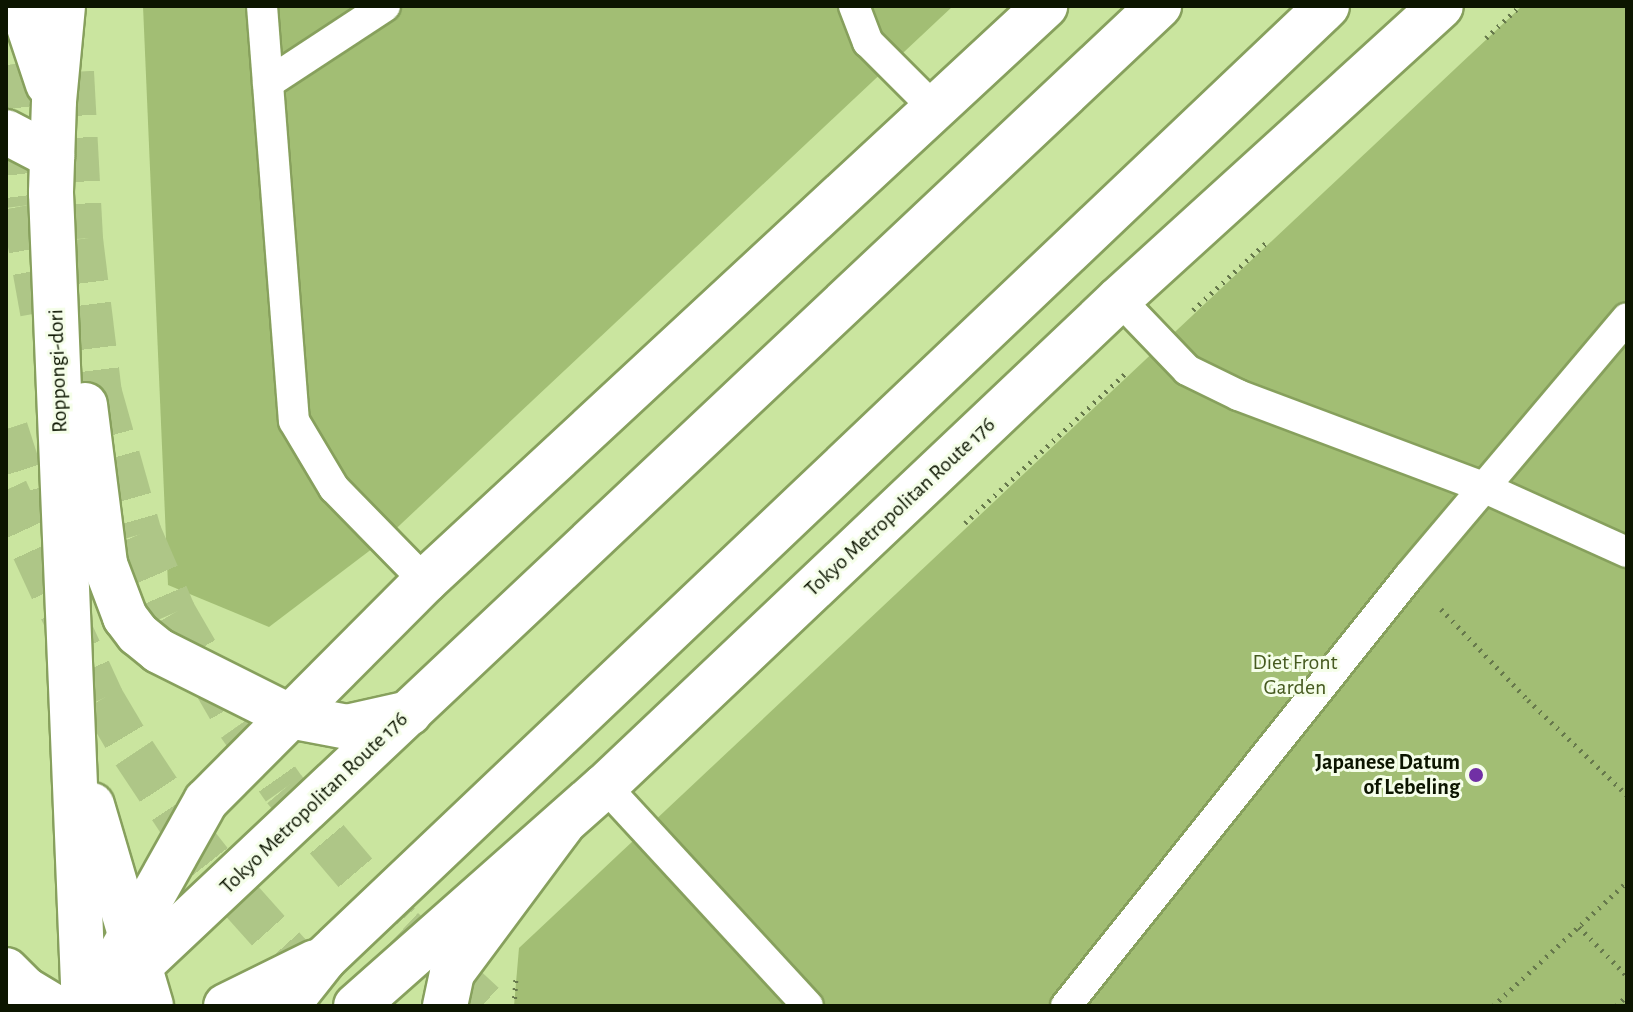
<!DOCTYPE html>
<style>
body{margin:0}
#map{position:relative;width:1633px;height:1012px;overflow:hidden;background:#cae59f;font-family:"Alegreya Sans",sans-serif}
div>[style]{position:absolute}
.green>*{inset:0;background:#a2be74}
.highway-tunnel>*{height:44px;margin-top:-22px;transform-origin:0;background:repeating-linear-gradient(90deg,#aec687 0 44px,transparent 0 66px)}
.path>*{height:5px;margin-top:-2.5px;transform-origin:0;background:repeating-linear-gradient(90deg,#67794c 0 2px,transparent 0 8px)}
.roads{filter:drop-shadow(2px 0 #87a05d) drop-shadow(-2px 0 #87a05d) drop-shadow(0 2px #87a05d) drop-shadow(0 -2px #87a05d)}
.lane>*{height:30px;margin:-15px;padding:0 15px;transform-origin:15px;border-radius:15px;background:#fff}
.secondary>*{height:44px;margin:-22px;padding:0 22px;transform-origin:22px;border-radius:22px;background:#fff}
.highway>*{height:44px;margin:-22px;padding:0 22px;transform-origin:22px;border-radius:22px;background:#fff}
.dots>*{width:22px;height:22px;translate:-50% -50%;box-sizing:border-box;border:4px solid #f5fee9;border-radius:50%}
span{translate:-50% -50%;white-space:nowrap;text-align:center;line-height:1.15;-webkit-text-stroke:6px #f5fee9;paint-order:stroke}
.street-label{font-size:22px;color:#0c1500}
.park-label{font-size:22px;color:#465a20}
.poi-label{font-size:22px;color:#0c1500;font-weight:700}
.right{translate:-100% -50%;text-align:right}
.frame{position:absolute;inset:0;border:8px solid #0c1500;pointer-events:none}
</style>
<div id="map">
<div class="green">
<div style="clip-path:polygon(143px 6px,953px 6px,385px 539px,269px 627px,168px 585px)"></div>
<div style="clip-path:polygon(1522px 6px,1627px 6px,1627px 1006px,514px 1006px,519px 948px)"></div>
</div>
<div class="highway-tunnel">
<div style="left:6px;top:65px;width:142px;rotate:83.1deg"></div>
<div style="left:23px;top:206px;width:108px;rotate:79.8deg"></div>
<div style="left:72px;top:72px;width:167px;rotate:86.9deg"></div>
<div style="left:81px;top:239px;width:155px;rotate:83deg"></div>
<div style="left:100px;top:393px;width:147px;rotate:74.2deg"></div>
<div style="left:140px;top:534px;width:86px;rotate:66.7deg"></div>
<div style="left:174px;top:613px;width:129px;rotate:59.9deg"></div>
<div style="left:239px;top:725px;width:78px;rotate:54.9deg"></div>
<div style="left:284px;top:789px;width:184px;rotate:49.6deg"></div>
<div style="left:403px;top:929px;width:113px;rotate:42.9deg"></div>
<div style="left:6px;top:429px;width:91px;rotate:72.2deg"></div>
<div style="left:6px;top:490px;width:230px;rotate:65.3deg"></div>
<div style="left:102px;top:699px;width:63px;rotate:59.3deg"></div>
<div style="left:134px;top:753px;width:89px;rotate:56.5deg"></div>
<div style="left:183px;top:827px;width:90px;rotate:51.7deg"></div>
<div style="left:239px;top:898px;width:75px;rotate:48.2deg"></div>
<div style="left:289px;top:954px;width:76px;rotate:42.9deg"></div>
</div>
<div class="path">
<div style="left:1486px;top:38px;width:47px;rotate:-43.3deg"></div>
<div style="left:1193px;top:310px;width:102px;rotate:-42.6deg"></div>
<div style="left:965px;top:523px;width:221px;rotate:-43deg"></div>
<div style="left:1441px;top:609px;width:126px;rotate:46.3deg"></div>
<div style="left:1528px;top:700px;width:137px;rotate:43.8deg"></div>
<div style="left:1579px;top:927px;width:69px;rotate:45.6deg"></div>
<div style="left:514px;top:1006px;width:28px;rotate:-86deg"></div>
<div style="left:1493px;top:1006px;width:183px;rotate:-42.8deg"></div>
<div style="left:1616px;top:1006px;width:15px;rotate:-42deg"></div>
</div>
<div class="roads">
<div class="lane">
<div style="left:262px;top:6px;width:416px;rotate:85.6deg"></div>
<div style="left:294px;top:421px;width:78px;rotate:59.2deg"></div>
<div style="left:334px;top:488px;width:130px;rotate:45.6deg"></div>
<div style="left:854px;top:6px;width:39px;rotate:69deg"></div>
<div style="left:868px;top:42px;width:93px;rotate:45deg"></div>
<div style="left:268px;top:83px;width:140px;rotate:-33.3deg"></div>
<div style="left:1119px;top:299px;width:98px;rotate:46.2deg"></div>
<div style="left:1187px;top:370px;width:57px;rotate:26.1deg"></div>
<div style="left:1238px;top:395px;width:264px;rotate:20.6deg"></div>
<div style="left:1485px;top:488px;width:156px;rotate:24.3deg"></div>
<div style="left:605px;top:786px;width:299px;rotate:47.3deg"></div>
<div style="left:1066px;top:1006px;width:551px;rotate:-51.41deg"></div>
<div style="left:1410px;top:575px;width:336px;rotate:-49.8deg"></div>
</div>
<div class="secondary">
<div style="left:22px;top:6px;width:82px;rotate:71.6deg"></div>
<div style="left:63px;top:6px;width:95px;rotate:95.4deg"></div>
<div style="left:54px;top:101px;width:92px;rotate:91.9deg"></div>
<div style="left:51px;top:193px;width:814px;rotate:87.68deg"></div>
<div style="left:6px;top:132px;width:52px;rotate:27.6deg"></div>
<div style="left:85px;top:405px;width:160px;rotate:82.8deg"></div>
<div style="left:105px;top:564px;width:57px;rotate:69.3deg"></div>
<div style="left:125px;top:617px;width:21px;rotate:53deg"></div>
<div style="left:138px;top:634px;width:27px;rotate:39deg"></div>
<div style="left:159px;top:651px;width:145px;rotate:26.6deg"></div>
<div style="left:289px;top:716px;width:59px;rotate:10.7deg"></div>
<div style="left:347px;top:727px;width:64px;rotate:-12.7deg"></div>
<div style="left:92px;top:805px;width:209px;rotate:73.6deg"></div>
<div style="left:6px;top:970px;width:27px;rotate:45deg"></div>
<div style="left:25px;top:989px;width:33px;rotate:31deg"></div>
<div style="left:102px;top:986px;width:212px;rotate:-60.7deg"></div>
<div style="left:206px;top:801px;width:310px;rotate:-45.1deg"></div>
<div style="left:425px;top:581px;width:846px;rotate:-42.84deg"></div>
<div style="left:97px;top:1006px;width:1459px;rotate:-43.28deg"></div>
<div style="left:226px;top:1006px;width:99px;rotate:-26.3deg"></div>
<div style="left:287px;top:1006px;width:61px;rotate:-51.6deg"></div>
<div style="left:325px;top:958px;width:1382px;rotate:-43.53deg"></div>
<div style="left:356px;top:1006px;width:332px;rotate:-41.5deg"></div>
<div style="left:605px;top:786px;width:708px;rotate:-43.45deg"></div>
<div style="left:1119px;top:299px;width:435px;rotate:-42.3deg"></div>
</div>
<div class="highway">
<div style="left:445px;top:1006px;width:34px;rotate:-78deg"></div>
<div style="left:452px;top:973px;width:184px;rotate:-53.4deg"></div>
</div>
</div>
<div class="dots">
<div style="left:1476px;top:775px;background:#7130a5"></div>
</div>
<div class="street-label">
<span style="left:58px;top:371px;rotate:-92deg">Roppongi-dori</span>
<span style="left:900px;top:507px;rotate:-43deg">Tokyo Metropolitan Route 176</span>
<span style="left:314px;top:803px;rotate:-44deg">Tokyo Metropolitan Route 176</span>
</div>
<div class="park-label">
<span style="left:1295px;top:675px">Diet Front<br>Garden</span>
</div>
<div class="poi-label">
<span class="right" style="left:1460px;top:775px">Japanese Datum<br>of Lebeling</span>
</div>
<div class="frame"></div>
</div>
